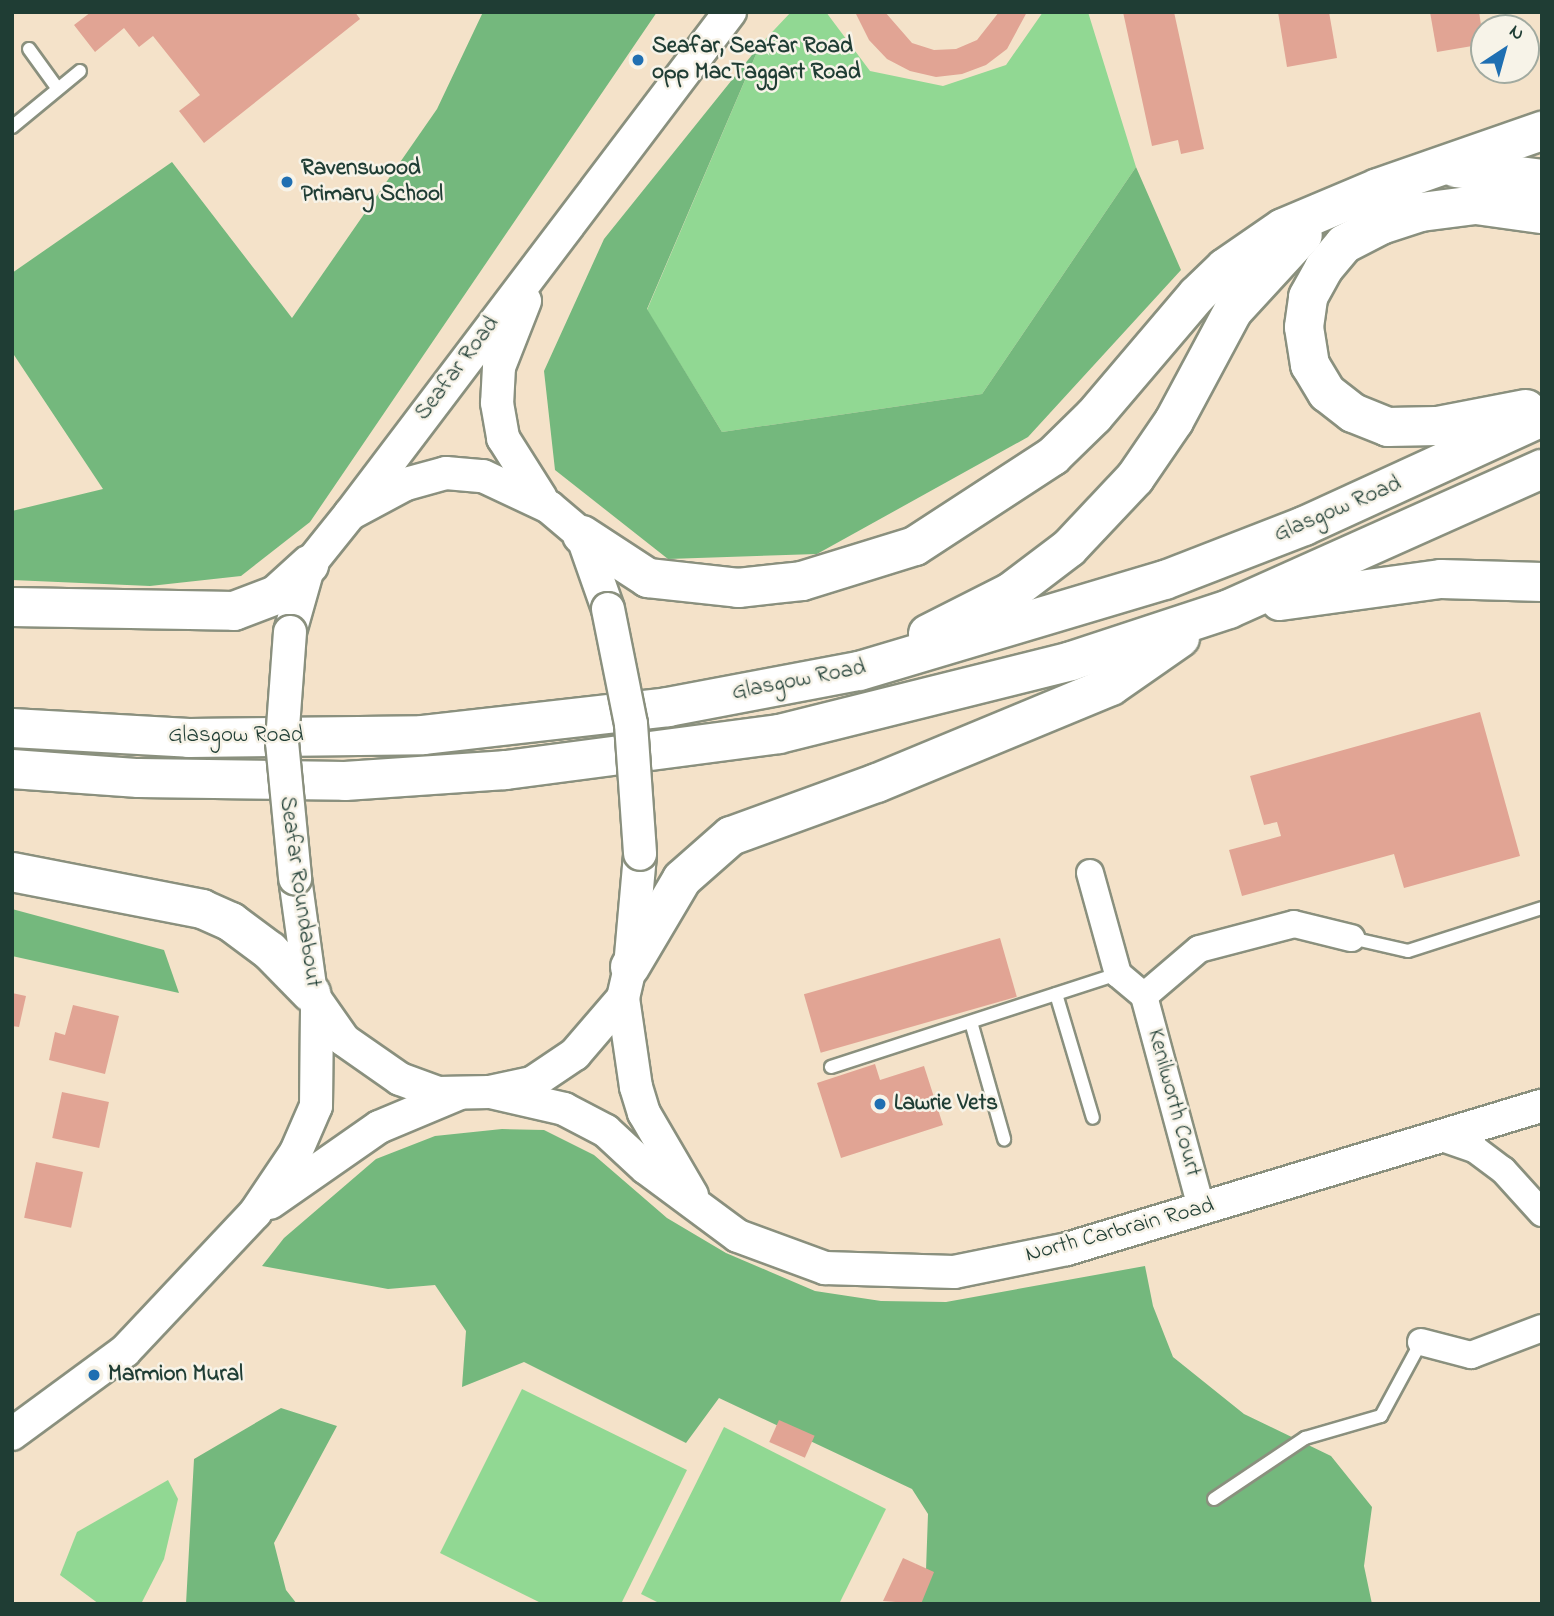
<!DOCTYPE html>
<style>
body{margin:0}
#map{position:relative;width:1554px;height:1616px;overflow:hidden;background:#f4e2c9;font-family:"Indie Flower",sans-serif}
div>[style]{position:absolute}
.green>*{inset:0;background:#91d893}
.forest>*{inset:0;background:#74b87d}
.building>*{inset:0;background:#e1a494;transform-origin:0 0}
.roads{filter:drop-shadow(2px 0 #8a907e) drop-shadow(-2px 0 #8a907e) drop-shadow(0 2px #8a907e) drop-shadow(0 -2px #8a907e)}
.service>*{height:12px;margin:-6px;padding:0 6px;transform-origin:6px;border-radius:6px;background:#fff}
.minor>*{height:26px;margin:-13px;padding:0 13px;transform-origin:13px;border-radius:13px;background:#fff}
.tertiary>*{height:32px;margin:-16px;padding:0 16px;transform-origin:16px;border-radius:16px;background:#fff}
.primary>*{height:38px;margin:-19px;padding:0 19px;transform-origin:19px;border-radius:19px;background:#fff}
.bridges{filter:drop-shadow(2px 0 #8a907e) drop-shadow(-2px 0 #8a907e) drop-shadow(0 2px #8a907e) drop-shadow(0 -2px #8a907e)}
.tertiary-bridge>*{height:32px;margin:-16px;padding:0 16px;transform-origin:16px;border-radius:16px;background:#fff}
.dots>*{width:19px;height:19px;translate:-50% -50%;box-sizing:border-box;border:4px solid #f7f3e8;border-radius:50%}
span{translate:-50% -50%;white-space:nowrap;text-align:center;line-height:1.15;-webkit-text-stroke:5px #f7f3e8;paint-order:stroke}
.poi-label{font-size:23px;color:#1f3d34;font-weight:700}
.left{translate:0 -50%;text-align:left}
.street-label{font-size:23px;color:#1f3d34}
.frame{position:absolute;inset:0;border:14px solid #1f3d34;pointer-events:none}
.north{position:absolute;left:1470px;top:14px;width:70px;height:70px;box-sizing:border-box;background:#f7f3e8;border:2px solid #a1aaa0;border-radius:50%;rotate:36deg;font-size:19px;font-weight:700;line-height:28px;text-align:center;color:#1f3d34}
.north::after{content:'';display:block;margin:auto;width:24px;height:32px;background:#1f6fb2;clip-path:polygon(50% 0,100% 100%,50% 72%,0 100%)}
</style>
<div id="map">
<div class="green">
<div style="clip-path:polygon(791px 12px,826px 12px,870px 71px,943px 86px,1006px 65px,1043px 12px,1088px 12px,1136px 167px,982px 394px,722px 432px,647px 310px,760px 45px)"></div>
<div style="clip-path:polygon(522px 1389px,687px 1470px,621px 1604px,543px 1604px,440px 1553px)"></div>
<div style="clip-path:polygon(724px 1427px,886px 1509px,839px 1604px,661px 1604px,641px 1594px)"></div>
<div style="clip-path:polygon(168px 1480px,178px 1499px,164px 1559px,141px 1604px,99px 1604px,60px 1575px,77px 1532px)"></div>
</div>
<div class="forest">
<div style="clip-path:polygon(483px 12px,657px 12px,310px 522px,241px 576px,150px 586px,12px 580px,12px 511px,103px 489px,12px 352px,12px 273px,172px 162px,292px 318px,437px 109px)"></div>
<div style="clip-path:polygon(760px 45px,647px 309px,722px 432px,982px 394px,1136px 167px,1181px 270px,1028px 437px,817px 554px,668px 559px,555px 470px,544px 371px,604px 239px)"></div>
<div style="clip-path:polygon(12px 909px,164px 950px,179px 993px,12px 956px)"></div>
<div style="clip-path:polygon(502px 1129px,544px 1130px,594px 1155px,667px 1218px,726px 1253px,815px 1291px,881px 1301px,946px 1302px,1145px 1266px,1153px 1306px,1173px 1357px,1244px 1414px,1331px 1456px,1372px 1507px,1364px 1566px,1372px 1604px,912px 1604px,926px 1570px,928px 1514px,912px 1489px,719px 1398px,686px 1443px,524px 1362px,462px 1387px,466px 1331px,435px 1285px,388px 1289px,262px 1266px,284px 1238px,376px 1159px,435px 1136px)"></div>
<div style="clip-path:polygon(281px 1408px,337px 1426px,274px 1543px,286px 1590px,297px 1604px,186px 1604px,194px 1459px)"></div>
</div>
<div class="building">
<div style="clip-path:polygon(91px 12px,355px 12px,360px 19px,204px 143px,179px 111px,200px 95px,153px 36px,139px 47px,124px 28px,95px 52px,74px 25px)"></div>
<div style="clip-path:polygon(855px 12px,885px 12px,912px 43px,934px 50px,956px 49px,977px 40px,999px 12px,1027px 12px,1007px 49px,986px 65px,962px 74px,936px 77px,910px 71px,887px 59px,869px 40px)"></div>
<div style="clip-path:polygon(1123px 12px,1174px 12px,1204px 149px,1181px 154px,1178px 140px,1152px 146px)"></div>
<div style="clip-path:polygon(1278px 12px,1329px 12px,1337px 58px,1287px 67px)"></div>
<div style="clip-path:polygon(1430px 12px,1479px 12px,1484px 44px,1437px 52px)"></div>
<div style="clip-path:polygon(1480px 712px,1520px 856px,1404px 888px,1394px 854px,1242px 896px,1229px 850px,1281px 836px,1277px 822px,1264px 825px,1250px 776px)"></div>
<div style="left:1000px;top:938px;width:61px;height:204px;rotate:74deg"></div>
<div style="clip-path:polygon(12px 993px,26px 996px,19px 1027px,12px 1026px)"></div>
<div style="clip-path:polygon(73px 1005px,119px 1016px,105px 1074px,49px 1060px,55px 1032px,65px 1035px)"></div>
<div style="clip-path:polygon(875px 1064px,880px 1080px,924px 1066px,943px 1125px,841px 1158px,817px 1083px)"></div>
<div style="left:62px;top:1092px;width:48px;height:47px;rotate:12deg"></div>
<div style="left:36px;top:1162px;width:48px;height:57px;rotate:12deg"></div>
<div style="left:779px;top:1420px;width:39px;height:24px;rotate:24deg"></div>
<div style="clip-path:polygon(903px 1558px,934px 1572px,921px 1604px,883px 1601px)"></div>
</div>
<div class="roads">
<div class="service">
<div style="left:29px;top:49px;width:49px;rotate:54.1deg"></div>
<div style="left:12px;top:127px;width:88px;rotate:-39.5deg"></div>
<div style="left:1351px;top:938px;width:58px;rotate:12.8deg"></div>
<div style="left:1408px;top:951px;width:141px;rotate:-17.8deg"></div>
<div style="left:1056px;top:994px;width:129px;rotate:73.4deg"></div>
<div style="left:971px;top:1022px;width:122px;rotate:74.2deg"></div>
<div style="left:831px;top:1067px;width:302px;rotate:-18deg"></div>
<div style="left:1214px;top:1499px;width:110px;rotate:-33.8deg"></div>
<div style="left:1305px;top:1438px;width:79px;rotate:-16.1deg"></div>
<div style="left:1381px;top:1416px;width:84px;rotate:-61.6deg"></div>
</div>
<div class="minor">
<div style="left:1090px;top:873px;width:105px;rotate:74.5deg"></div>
<div style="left:1118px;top:974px;width:34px;rotate:40deg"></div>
<div style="left:1439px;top:1137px;width:39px;rotate:19deg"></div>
<div style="left:1476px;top:1150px;width:34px;rotate:37deg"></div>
<div style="left:1503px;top:1170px;width:58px;rotate:47.8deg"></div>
<div style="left:1202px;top:1211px;width:223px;rotate:-105.1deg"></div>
<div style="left:1144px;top:996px;width:72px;rotate:-40.5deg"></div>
<div style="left:1199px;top:949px;width:98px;rotate:-14.7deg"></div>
<div style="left:1294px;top:924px;width:59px;rotate:13.8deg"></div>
<div style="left:1421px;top:1342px;width:52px;rotate:14.6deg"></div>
<div style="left:1471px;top:1355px;width:76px;rotate:-20.8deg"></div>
</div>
<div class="tertiary">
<div style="left:525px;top:301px;width:71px;rotate:111.5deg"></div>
<div style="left:499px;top:367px;width:36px;rotate:93deg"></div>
<div style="left:497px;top:403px;width:36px;rotate:80deg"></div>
<div style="left:503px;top:438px;width:71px;rotate:57.7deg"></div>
<div style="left:350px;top:514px;width:630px;rotate:-52.88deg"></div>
<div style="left:290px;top:632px;width:70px;rotate:-74.2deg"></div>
<div style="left:309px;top:565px;width:65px;rotate:-51.2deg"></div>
<div style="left:350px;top:514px;width:64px;rotate:-28.2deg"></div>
<div style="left:406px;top:484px;width:41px;rotate:-15.4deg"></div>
<div style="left:446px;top:473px;width:37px;rotate:5deg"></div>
<div style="left:483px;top:476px;width:73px;rotate:25.2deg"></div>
<div style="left:549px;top:507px;width:43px;rotate:40.3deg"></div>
<div style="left:582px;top:535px;width:78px;rotate:70.6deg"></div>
<div style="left:295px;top:878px;width:116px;rotate:82.1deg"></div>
<div style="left:311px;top:993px;width:57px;rotate:54.9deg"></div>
<div style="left:344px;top:1040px;width:68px;rotate:34.9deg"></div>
<div style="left:400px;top:1079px;width:40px;rotate:20.2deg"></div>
<div style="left:438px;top:1093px;width:52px;rotate:-1.1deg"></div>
<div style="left:490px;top:1092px;width:43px;rotate:-12.1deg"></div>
<div style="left:532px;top:1083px;width:52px;rotate:-34deg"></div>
<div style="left:575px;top:1054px;width:74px;rotate:-49.4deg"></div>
<div style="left:623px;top:998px;width:32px;rotate:-77deg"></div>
<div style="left:630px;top:967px;width:113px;rotate:-84.9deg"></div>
<div style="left:623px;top:998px;width:90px;rotate:81.7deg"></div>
<div style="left:636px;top:1087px;width:27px;rotate:73deg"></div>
<div style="left:644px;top:1113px;width:95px;rotate:59.7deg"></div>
<div style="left:490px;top:1092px;width:76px;rotate:12.9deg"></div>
<div style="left:564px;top:1109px;width:47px;rotate:27.6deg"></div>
<div style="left:606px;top:1131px;width:54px;rotate:42.8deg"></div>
<div style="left:646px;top:1168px;width:114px;rotate:36.5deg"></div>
<div style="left:738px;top:1236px;width:93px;rotate:20.2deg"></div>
<div style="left:825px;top:1268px;width:129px;rotate:1.8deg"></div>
<div style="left:954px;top:1272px;width:115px;rotate:-11.5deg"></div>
<div style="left:1067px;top:1249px;width:496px;rotate:-16.8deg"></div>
<div style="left:270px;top:1203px;width:133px;rotate:-34.9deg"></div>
<div style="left:379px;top:1127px;width:86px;rotate:-22.7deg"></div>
<div style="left:12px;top:1434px;width:140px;rotate:-36.3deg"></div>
<div style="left:125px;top:1351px;width:190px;rotate:-46.7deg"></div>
<div style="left:255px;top:1213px;width:73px;rotate:-56.1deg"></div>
<div style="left:296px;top:1152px;width:50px;rotate:-66.5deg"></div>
<div style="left:316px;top:1106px;width:100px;rotate:-89.4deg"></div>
</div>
<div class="primary">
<div style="left:1456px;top:168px;width:87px;rotate:7.3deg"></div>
<div style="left:1526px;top:409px;width:91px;rotate:169.2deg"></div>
<div style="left:1437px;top:426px;width:49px;rotate:178.8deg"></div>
<div style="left:1388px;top:427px;width:38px;rotate:-158deg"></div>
<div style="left:1353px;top:413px;width:33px;rotate:-142deg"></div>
<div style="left:1327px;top:393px;width:33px;rotate:-121deg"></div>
<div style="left:1310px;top:365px;width:38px;rotate:-99deg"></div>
<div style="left:1304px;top:327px;width:30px;rotate:-82deg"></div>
<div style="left:1308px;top:297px;width:33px;rotate:-61deg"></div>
<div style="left:1324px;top:268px;width:31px;rotate:-50deg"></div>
<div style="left:1344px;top:244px;width:42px;rotate:-27.2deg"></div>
<div style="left:1381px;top:225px;width:42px;rotate:-18deg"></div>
<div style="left:1421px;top:212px;width:55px;rotate:-7.3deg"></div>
<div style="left:1476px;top:205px;width:67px;rotate:7.8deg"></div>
<div style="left:582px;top:535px;width:79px;rotate:33.1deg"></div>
<div style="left:648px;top:578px;width:91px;rotate:6.3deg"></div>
<div style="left:738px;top:588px;width:64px;rotate:-6.2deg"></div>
<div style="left:802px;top:581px;width:118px;rotate:-17.2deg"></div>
<div style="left:915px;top:546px;width:165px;rotate:-33.1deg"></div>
<div style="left:1053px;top:456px;width:57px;rotate:-44.3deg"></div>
<div style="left:1094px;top:416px;width:159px;rotate:-49.6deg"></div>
<div style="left:1197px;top:295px;width:39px;rotate:-44deg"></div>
<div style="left:1225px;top:268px;width:70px;rotate:-34.6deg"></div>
<div style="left:1283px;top:228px;width:103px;rotate:-22.8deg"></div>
<div style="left:1378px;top:188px;width:174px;rotate:-19.2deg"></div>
<div style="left:1280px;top:601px;width:162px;rotate:-7.8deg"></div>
<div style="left:1441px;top:579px;width:101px;rotate:1.7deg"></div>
<div style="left:12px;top:607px;width:222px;rotate:1deg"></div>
<div style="left:234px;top:611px;width:45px;rotate:-20.9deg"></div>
<div style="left:276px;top:595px;width:45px;rotate:-42.3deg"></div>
<div style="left:928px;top:634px;width:93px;rotate:-26.8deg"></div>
<div style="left:1011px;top:592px;width:73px;rotate:-37.2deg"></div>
<div style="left:1069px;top:548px;width:96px;rotate:-46.7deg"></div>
<div style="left:1135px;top:478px;width:69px;rotate:-55.6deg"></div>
<div style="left:1174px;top:421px;width:125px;rotate:-61.8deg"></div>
<div style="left:1233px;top:311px;width:103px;rotate:-47.4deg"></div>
<div style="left:12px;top:728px;width:177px;rotate:3.2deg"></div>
<div style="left:189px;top:738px;width:234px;rotate:-0.7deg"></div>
<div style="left:423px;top:735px;width:247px;rotate:-6.5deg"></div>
<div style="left:668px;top:707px;width:194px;rotate:-10.7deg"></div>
<div style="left:859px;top:671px;width:319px;rotate:-16.6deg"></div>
<div style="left:1165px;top:580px;width:149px;rotate:-21.2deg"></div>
<div style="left:1304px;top:526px;width:262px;rotate:-24.6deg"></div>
<div style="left:12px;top:769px;width:127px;rotate:4.1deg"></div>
<div style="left:139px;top:778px;width:206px;rotate:0.8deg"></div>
<div style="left:345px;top:781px;width:161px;rotate:-3.9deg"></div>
<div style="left:506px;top:770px;width:275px;rotate:-7.5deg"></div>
<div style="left:779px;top:734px;width:301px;rotate:-14deg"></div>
<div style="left:1071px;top:661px;width:166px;rotate:-18.2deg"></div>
<div style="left:1229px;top:609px;width:343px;rotate:-24.1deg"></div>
<div style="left:12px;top:872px;width:194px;rotate:11deg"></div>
<div style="left:202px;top:909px;width:32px;rotate:24deg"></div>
<div style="left:231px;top:922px;width:49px;rotate:36.6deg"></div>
<div style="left:270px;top:951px;width:59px;rotate:45.7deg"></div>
<div style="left:630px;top:967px;width:102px;rotate:-59.4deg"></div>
<div style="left:682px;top:879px;width:65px;rotate:-41.3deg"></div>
<div style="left:731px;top:836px;width:155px;rotate:-20deg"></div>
<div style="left:877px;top:783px;width:253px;rotate:-22.5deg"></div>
<div style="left:1111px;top:686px;width:84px;rotate:-34.8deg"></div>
</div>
</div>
<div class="bridges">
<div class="tertiary-bridge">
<div style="left:608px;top:609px;width:117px;rotate:78.7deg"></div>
<div style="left:631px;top:724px;width:130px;rotate:86deg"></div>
<div style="left:290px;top:632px;width:110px;rotate:94.2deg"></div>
<div style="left:282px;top:742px;width:137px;rotate:84.5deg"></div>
</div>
</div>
<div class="dots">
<div style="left:638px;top:60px;background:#1f6fb2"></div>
<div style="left:287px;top:182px;background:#1f6fb2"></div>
<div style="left:880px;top:1104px;background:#1f6fb2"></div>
<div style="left:94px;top:1375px;background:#1f6fb2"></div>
</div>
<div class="poi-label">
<span class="left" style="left:652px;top:60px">Seafar, Seafar Road<br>opp MacTaggart Road</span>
<span class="left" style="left:301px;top:182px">Ravenswood<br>Primary School</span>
<span class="left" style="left:894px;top:1104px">Lawrie Vets</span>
<span class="left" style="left:108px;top:1375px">Marmion Mural</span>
</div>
<div class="street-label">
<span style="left:458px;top:369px;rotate:-53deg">Seafar Road</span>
<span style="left:1338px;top:510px;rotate:-23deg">Glasgow Road</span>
<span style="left:799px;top:681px;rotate:-11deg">Glasgow Road</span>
<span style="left:236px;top:736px">Glasgow Road</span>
<span style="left:299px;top:892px;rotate:82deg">Seafar Roundabout</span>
<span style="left:1173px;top:1103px;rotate:75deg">Kenilworth Court</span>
<span style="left:1120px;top:1231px;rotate:-15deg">North Carbrain Road</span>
</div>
<div class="frame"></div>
<div class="north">N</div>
</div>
